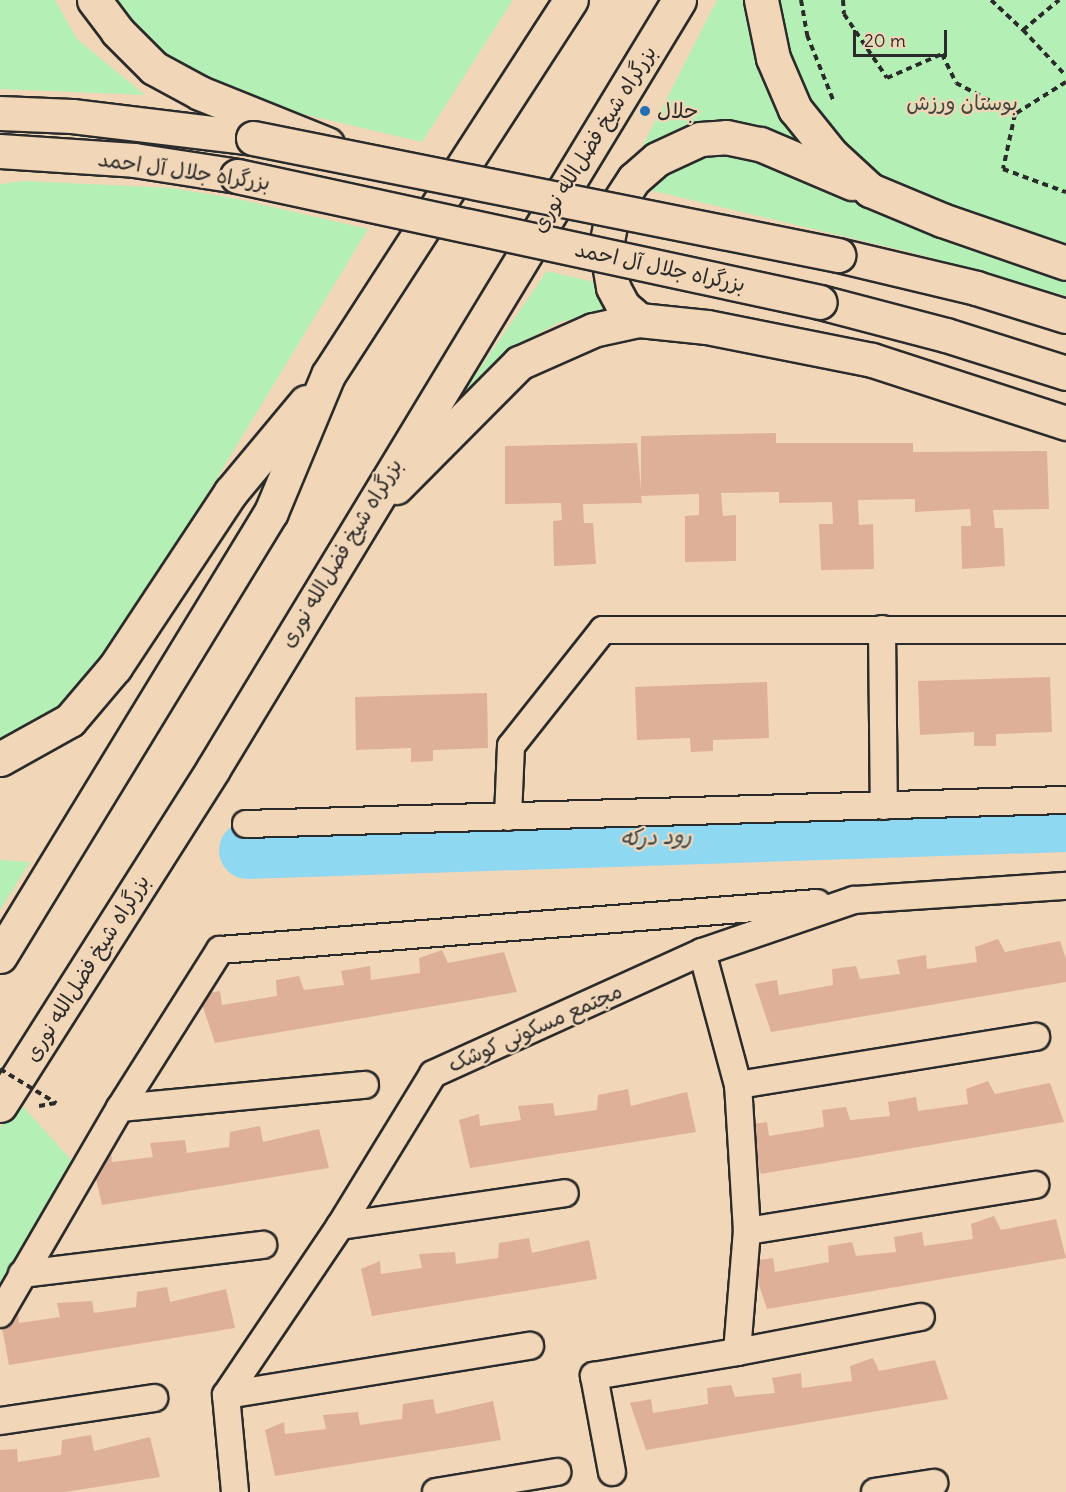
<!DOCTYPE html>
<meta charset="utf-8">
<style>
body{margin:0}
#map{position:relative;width:1066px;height:1492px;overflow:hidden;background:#f1d6b8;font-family:Delius,"Playpen Sans Arabic",sans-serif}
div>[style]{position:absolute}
.green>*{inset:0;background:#b4f0b5}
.river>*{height:57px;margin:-28.5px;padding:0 28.5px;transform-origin:28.5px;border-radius:28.5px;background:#8fd8f1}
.building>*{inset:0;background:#deb098}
.path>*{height:4px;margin-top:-2px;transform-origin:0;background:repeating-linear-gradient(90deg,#2b2b2b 0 6px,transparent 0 10.5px)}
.roads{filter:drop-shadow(2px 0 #2b2b2b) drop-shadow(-2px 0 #2b2b2b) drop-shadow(0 2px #2b2b2b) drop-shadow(0 -2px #2b2b2b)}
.minor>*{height:26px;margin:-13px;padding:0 13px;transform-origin:13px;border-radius:13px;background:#f1d6b8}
.trunk>*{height:33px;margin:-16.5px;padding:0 16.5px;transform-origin:16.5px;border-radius:16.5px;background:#f1d6b8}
.path-bridge>*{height:4px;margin-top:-2px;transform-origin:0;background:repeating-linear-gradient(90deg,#2b2b2b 0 6px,transparent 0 10.5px)}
.bridges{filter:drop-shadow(2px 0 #2b2b2b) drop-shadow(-2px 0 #2b2b2b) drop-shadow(0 2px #2b2b2b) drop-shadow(0 -2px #2b2b2b)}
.trunk-bridge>*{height:33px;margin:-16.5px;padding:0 16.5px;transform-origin:16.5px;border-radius:16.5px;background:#f1d6b8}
.dots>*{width:16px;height:16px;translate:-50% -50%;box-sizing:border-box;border:3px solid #f1d6b8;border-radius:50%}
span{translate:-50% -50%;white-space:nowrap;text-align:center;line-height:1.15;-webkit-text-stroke:4.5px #f1d6b8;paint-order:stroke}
.park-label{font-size:21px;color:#404940}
.poi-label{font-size:21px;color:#2b2b2b}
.left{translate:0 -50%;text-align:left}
.street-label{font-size:21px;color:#2b2b2b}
.water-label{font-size:22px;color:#3a4549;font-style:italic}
.scale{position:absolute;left:853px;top:30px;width:94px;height:27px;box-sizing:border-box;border:3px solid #2b2b2b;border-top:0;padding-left:8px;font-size:18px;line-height:21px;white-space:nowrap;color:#2b2b2b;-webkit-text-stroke:4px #f1d6b8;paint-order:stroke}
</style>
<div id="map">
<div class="green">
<div style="clip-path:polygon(0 0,55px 0,77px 39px,145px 95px,0 89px)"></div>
<div style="clip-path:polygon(114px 0,513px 0,422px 142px,269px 106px,221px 85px,175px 61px,139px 31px)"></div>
<div style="clip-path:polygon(717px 0,745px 0,751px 41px,773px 106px,819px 163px,668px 137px,642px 147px)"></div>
<div style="clip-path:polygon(772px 0,1066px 0,1066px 252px,879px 178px,848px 158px,802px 101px)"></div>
<div style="clip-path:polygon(713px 145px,837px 189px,915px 226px,1066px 280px,1066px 296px,910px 252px,637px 187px)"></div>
<div style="clip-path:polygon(25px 181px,171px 188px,238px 199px,368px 229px,149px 590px,95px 670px,69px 699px,32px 727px,0 742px,0 184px)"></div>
<div style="clip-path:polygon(547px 271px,598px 283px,603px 311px,560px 322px,524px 341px,483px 372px,457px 402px)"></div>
<div style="clip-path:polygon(0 860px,30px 862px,0 910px)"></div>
<div style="clip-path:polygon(17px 1100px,74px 1163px,0 1286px,0 1128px)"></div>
</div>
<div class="river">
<div style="left:247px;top:850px;width:819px;rotate:-1.89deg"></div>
</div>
<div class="building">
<div style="clip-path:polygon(776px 433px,776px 443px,913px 443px,913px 452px,1047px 451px,1049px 509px,993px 510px,995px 528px,1003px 528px,1005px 566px,962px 569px,961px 526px,971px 526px,970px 509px,915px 512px,915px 499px,858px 500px,859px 525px,873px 524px,874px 569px,821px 570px,819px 524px,833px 524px,832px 502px,779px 503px,779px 492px,721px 493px,723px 516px,736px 515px,736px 561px,685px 562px,685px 516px,699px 515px,699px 494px,641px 496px,642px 503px,583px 504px,584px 523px,593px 523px,596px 564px,554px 566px,553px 521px,562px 520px,561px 503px,505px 504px,505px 446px,637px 443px,641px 490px,641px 436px)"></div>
<div style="clip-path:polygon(1050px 677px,1052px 732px,996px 734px,996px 746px,974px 746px,974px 732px,920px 735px,918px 681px)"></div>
<div style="clip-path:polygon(767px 682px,769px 738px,713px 740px,713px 751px,691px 752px,690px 738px,637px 740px,635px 687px)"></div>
<div style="clip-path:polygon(487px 693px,488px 748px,433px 750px,433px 761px,411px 762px,411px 748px,356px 750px,355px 697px)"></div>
<div style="clip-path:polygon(998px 939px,1005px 952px,1060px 941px,1066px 959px,1066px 982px,771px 1032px,755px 984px,777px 980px,779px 995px,833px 985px,832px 969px,856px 966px,860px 979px,900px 974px,897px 960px,926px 955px,927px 969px,977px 962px,975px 947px)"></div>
<div style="clip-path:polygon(442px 950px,448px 963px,504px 952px,517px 992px,215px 1043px,199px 995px,220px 991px,222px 1005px,277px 996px,276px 980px,299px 976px,304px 990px,344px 985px,341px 971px,370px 966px,371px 980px,420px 973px,419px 958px)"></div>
<div style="clip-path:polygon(988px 1081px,995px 1094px,1050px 1083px,1064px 1122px,761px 1174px,745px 1125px,767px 1122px,769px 1136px,824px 1127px,822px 1110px,846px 1107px,850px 1120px,890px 1116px,888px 1102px,916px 1097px,918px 1111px,968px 1104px,966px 1089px)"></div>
<div style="clip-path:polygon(628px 1089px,631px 1106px,687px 1092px,696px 1132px,470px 1168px,459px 1120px,479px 1114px,480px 1126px,521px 1120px,518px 1106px,553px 1103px,555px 1116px,597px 1110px,598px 1095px)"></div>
<div style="clip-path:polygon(260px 1126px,263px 1142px,319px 1129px,329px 1168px,102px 1205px,91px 1157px,111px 1150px,112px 1162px,153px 1157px,150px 1143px,185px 1140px,187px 1153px,229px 1147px,230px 1132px)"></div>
<div style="clip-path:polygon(994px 1216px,1001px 1230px,1056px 1219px,1066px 1258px,767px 1309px,751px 1261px,773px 1258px,775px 1272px,829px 1262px,828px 1246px,852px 1242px,856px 1256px,896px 1252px,894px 1237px,922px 1232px,924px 1246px,973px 1239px,971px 1224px)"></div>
<div style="clip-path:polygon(529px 1238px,532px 1253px,589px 1240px,597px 1279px,372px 1316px,361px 1269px,380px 1261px,381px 1274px,422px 1268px,419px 1254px,455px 1252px,456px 1264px,498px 1258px,499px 1243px)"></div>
<div style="clip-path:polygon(167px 1287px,170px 1302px,226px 1289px,235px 1328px,9px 1365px,0 1317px,18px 1311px,19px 1323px,60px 1317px,57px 1303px,92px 1301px,94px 1313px,136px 1307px,137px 1292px)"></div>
<div style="clip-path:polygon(873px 1358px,879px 1371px,935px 1360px,948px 1399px,646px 1450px,630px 1403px,651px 1399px,653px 1413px,708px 1404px,707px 1388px,731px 1385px,735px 1397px,775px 1393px,772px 1378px,801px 1373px,802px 1388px,852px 1381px,850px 1366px)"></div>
<div style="clip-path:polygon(433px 1399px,436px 1414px,493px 1401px,501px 1440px,275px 1476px,265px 1430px,284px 1422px,285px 1434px,326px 1429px,323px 1415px,358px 1412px,360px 1425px,402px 1419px,403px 1404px)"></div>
<div style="clip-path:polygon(91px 1435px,94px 1451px,150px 1437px,160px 1477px,65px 1492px,0 1492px,0 1450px,17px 1449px,18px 1462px,61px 1455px,62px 1440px)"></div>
</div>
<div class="path">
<div style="left:801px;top:0;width:36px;rotate:80deg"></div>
<div style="left:807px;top:35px;width:72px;rotate:68.1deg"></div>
<div style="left:843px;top:0;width:14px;rotate:86deg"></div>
<div style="left:844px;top:14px;width:77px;rotate:56.1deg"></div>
<div style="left:887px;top:78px;width:60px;rotate:-23.6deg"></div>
<div style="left:942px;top:54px;width:32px;rotate:64deg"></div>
<div style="left:956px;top:83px;width:67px;rotate:27.7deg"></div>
<div style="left:991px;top:0;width:44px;rotate:43.2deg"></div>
<div style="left:1023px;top:30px;width:47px;rotate:-39.8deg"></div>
<div style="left:1023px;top:30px;width:63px;rotate:46.9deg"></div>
<div style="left:1066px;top:82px;width:60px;rotate:147.9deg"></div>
<div style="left:1015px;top:114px;width:56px;rotate:102.3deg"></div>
<div style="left:1003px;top:169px;width:67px;rotate:20.1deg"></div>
<div style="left:39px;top:1106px;width:17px;rotate:-10deg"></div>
</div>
<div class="roads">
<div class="minor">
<div style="left:882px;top:629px;width:177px;rotate:89.4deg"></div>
<div style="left:508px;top:817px;width:71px;rotate:-87.6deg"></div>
<div style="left:511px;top:746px;width:148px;rotate:-51.6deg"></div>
<div style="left:603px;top:630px;width:463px"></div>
<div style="left:246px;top:824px;width:819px;rotate:-1.68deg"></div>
<div style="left:738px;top:1085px;width:302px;rotate:-9.2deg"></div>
<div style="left:120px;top:1108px;width:246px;rotate:-5.4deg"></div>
<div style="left:340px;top:1226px;width:227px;rotate:-8.3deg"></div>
<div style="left:747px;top:1231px;width:292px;rotate:-9.1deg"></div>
<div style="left:22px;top:1274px;width:243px;rotate:-6.9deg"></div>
<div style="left:0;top:1314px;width:238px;rotate:-59.8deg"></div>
<div style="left:120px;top:1108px;width:187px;rotate:-57.7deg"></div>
<div style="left:220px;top:950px;width:599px;rotate:-4.5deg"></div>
<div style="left:737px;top:1352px;width:187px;rotate:-10.8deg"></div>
<div style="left:226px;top:1395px;width:308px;rotate:-9.2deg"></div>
<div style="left:0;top:1421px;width:156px;rotate:-8.5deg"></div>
<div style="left:612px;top:1472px;width:98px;rotate:-100.6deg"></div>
<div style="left:594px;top:1376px;width:145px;rotate:-9.5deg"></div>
<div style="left:737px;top:1352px;width:121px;rotate:-85.3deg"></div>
<div style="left:747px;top:1231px;width:146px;rotate:-93.5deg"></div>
<div style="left:738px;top:1085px;width:138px;rotate:-105.1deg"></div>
<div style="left:235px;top:1492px;width:97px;rotate:-95.3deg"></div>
<div style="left:226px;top:1395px;width:204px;rotate:-56deg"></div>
<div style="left:340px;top:1226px;width:178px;rotate:-58.5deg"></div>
<div style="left:433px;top:1074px;width:295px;rotate:-24.4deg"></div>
<div style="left:702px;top:952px;width:161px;rotate:-18.9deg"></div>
<div style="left:854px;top:900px;width:212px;rotate:-3.8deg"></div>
<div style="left:436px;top:1492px;width:123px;rotate:-9.4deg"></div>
<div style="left:875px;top:1492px;width:60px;rotate:-8.7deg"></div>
</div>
<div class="trunk">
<div style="left:94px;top:0;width:39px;rotate:53deg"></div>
<div style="left:117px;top:31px;width:52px;rotate:45deg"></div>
<div style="left:154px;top:68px;width:52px;rotate:28.5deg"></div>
<div style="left:200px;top:93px;width:137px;rotate:21.9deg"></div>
<div style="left:761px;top:0;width:59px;rotate:78.3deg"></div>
<div style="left:773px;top:58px;width:56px;rotate:66.7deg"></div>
<div style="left:795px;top:109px;width:59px;rotate:51.2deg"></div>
<div style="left:832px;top:155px;width:52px;rotate:42.6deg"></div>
<div style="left:870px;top:190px;width:78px;rotate:22.6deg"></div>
<div style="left:942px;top:220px;width:131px;rotate:19.1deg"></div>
<div style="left:0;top:113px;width:72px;rotate:2.4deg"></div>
<div style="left:72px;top:116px;width:182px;rotate:6.9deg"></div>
<div style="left:0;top:151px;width:134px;rotate:3.8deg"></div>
<div style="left:134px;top:160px;width:104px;rotate:8.8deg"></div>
<div style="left:838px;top:255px;width:142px;rotate:13.4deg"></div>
<div style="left:976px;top:288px;width:94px;rotate:17.3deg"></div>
<div style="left:820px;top:302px;width:130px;rotate:14.7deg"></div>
<div style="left:946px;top:335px;width:126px;rotate:17.6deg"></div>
<div style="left:639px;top:320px;width:21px;rotate:-139deg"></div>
<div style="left:623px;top:306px;width:21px;rotate:-118deg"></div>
<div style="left:613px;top:287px;width:42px;rotate:-99.7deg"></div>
<div style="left:606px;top:246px;width:36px;rotate:-79deg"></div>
<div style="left:613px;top:211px;width:38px;rotate:-57deg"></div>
<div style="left:634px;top:179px;width:30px;rotate:-41deg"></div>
<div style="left:657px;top:159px;width:47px;rotate:-24.9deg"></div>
<div style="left:700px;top:139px;width:26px;rotate:-4deg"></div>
<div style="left:726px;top:137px;width:35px;rotate:12deg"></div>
<div style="left:760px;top:144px;width:100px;rotate:23deg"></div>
<div style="left:396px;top:487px;width:175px;rotate:-45.2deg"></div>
<div style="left:519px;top:363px;width:81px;rotate:-24deg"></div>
<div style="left:593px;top:330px;width:47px;rotate:-12.3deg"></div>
<div style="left:639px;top:320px;width:68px;rotate:5.9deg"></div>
<div style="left:707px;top:327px;width:168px;rotate:11.3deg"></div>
<div style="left:872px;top:360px;width:204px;rotate:18deg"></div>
<div style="left:0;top:759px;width:80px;rotate:-29.1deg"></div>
<div style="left:70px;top:720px;width:70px;rotate:-49.7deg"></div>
<div style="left:115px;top:667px;width:210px;rotate:-56.5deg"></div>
<div style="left:231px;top:492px;width:117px;rotate:-50.2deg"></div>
<div style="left:0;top:956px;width:520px;rotate:-58.6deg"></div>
<div style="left:271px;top:512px;width:148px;rotate:-67.4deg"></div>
<div style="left:328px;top:375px;width:447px;rotate:-57.1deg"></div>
<div style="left:0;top:1105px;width:398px;rotate:-57.6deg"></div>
<div style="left:213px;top:769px;width:899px;rotate:-58.78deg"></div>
</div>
</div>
<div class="path-bridge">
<div style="left:0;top:1069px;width:66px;rotate:31.3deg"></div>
</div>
<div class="bridges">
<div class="trunk-bridge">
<div style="left:253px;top:138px;width:597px;rotate:11.31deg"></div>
<div style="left:237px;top:176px;width:596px;rotate:12.2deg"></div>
</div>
</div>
<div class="dots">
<div style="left:645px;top:111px;background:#1f6fb2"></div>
</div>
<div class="park-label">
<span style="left:962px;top:103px">بوستان ورزش</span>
</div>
<div class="poi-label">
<span class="left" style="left:657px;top:111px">جلال</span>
</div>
<div class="street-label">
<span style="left:594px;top:139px;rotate:-58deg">بزرگراه شیخ فضل‌الله نوری</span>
<span style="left:184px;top:171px;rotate:8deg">بزرگراه جلال آل احمد</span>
<span style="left:660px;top:267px;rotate:12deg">بزرگراه جلال آل احمد</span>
<span style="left:341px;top:553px;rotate:-59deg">بزرگراه شیخ فضل‌الله نوری</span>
<span style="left:87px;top:968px;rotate:-58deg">بزرگراه شیخ فضل‌الله نوری</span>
<span style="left:535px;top:1028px;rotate:-24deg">مجتمع مسکونی کوشک</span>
</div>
<div class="water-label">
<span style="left:656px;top:837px;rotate:-2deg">رود درکه</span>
</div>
<div class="scale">20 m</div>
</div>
